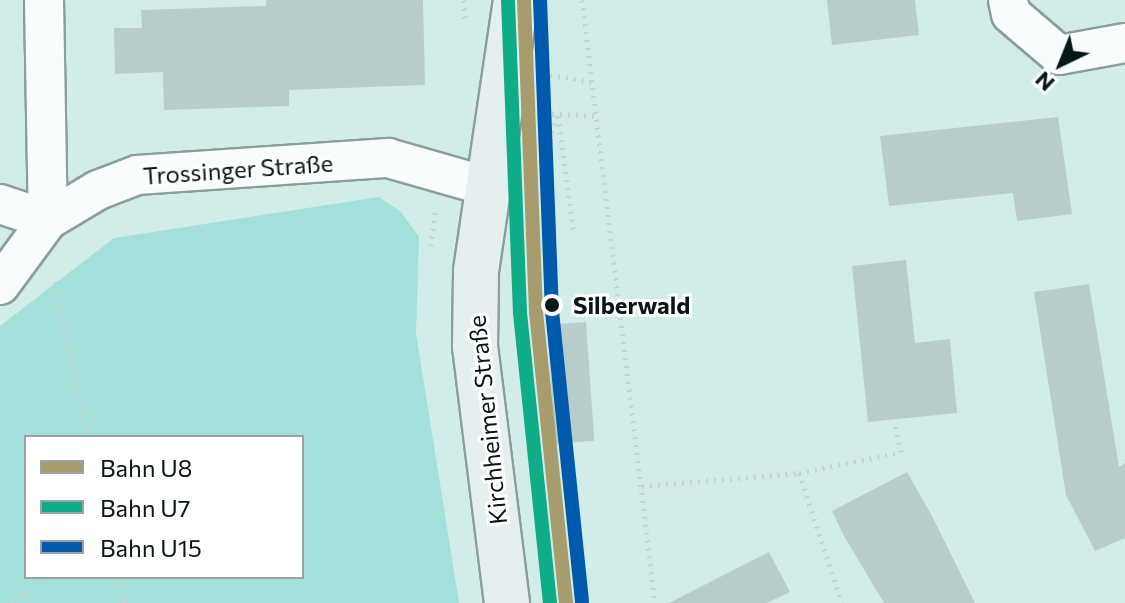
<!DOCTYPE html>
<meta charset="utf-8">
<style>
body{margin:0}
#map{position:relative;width:1125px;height:603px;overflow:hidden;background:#d2ecea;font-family:Commissioner,sans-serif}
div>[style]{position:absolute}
.green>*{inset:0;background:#a3e0dc}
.building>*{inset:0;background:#b8cdcb;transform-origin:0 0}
.path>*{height:5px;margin-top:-2.5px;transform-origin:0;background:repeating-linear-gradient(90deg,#cad2d0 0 2px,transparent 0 8px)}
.roads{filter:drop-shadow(2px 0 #8a9e9c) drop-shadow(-2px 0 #8a9e9c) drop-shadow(0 2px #8a9e9c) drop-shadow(0 -2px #8a9e9c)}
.street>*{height:38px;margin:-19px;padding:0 19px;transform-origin:19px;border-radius:19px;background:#f8fcfc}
.secondary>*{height:44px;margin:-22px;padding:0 22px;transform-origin:22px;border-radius:22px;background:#e6efef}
.rail-1>*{height:14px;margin:-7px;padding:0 7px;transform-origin:7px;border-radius:7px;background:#a79c6e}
.rail-2>*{height:14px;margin:-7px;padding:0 7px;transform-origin:7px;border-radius:7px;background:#0eac87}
.rail-3>*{height:14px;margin:-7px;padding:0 7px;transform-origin:7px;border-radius:7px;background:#005aab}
.dots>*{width:22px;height:22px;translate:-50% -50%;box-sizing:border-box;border:4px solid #fff;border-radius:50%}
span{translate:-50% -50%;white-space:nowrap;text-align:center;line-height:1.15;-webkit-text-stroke:6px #fff;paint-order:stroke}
.street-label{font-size:24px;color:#061716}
.stop-label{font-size:24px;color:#061716;font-weight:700}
.left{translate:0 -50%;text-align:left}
.legend{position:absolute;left:24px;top:435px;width:280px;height:144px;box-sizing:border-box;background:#fff;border:2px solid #9ba2a2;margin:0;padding:10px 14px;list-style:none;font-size:24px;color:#061716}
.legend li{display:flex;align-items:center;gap:16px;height:40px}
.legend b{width:40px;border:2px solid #9ba2a2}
.north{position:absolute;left:1021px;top:24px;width:80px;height:80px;-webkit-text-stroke:6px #fff;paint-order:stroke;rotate:223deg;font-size:22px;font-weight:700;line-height:32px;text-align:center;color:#061716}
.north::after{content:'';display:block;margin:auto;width:28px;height:36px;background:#061716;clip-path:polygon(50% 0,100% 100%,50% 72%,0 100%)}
</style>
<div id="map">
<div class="green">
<div style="clip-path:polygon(evenodd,379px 197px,401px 212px,419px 237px,416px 333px,459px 603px,0 603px,0 326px,114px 238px,379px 197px,26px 437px,302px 437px,302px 577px,26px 577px,26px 437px)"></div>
</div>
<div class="building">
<div style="clip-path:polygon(266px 0,423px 0,425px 85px,289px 90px,289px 106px,164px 110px,163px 72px,115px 74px,114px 28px,142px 28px,141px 10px,266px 6px)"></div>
<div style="clip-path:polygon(827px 0,915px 0,919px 35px,832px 45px)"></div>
<div style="clip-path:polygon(1058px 117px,1072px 214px,1017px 221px,1013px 193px,889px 206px,880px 136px)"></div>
<div style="clip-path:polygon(906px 260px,915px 343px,950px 339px,957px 413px,868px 422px,852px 266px)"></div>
<div style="clip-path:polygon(1089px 284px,1119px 467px,1125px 463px,1125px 538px,1095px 551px,1066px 495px,1034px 292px)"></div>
<div style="left:586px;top:322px;width:119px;height:39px;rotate:86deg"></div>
<div style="clip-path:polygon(907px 472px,932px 516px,975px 603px,884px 603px,844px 536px,832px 511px)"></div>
<div style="clip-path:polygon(769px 552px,790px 592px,767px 603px,669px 603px)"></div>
</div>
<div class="path">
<div style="left:464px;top:0;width:19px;rotate:87deg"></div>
<div style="left:582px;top:0;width:607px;rotate:83.1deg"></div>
<div style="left:550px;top:75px;width:43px;rotate:9.5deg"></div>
<div style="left:544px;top:113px;width:55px;rotate:3.1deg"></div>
<div style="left:558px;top:116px;width:119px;rotate:82.3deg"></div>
<div style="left:555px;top:235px;width:87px;rotate:-94.6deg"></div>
<div style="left:548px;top:148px;width:34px;rotate:-75deg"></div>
<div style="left:431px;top:246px;width:34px;rotate:-83deg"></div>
<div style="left:56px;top:281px;width:159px;rotate:78.4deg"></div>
<div style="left:799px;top:473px;width:104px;rotate:-11.6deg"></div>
<div style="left:901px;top:452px;width:28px;rotate:-103deg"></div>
<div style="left:642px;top:486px;width:158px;rotate:-4.7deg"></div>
<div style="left:799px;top:473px;width:137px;rotate:71.7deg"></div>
<div style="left:119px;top:577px;width:27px;rotate:77deg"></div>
<div style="left:11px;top:603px;width:42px;rotate:-38.2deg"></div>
</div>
<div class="roads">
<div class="street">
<div style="left:44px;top:0;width:220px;rotate:89deg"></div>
<div style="left:1008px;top:0;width:14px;rotate:78deg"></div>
<div style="left:1011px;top:14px;width:63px;rotate:40.5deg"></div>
<div style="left:1059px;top:55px;width:67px;rotate:-10.3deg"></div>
<div style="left:0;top:204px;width:51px;rotate:18.4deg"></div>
<div style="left:0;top:285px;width:81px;rotate:-53.6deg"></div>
<div style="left:48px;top:220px;width:58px;rotate:-31deg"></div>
<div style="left:98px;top:190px;width:42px;rotate:-21deg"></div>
<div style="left:137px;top:175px;width:252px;rotate:-3.9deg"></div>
<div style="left:388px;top:158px;width:102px;rotate:15.9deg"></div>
</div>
<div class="secondary">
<div style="left:507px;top:603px;width:259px;rotate:-97.1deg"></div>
<div style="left:475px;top:346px;width:75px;rotate:-89.2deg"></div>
<div style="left:476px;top:271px;width:274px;rotate:-81.6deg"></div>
</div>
</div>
<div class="rail-1">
<div style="left:524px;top:0;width:312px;rotate:87.8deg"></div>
<div style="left:536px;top:312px;width:293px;rotate:84.1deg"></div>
</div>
<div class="rail-2">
<div style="left:508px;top:1px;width:312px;rotate:87.8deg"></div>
<div style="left:520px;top:313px;width:292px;rotate:84.1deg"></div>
</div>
<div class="rail-3">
<div style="left:540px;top:0;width:311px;rotate:87.8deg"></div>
<div style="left:552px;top:311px;width:292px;rotate:84.1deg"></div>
</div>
<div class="dots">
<div style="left:552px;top:305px;background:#061716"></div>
</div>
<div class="street-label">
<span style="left:238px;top:169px;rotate:-4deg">Trossinger Straße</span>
<span style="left:487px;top:420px;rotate:-96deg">Kirchheimer Straße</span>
</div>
<div class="stop-label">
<span class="left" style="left:573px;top:305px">Silberwald</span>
</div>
<ul class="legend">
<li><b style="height:10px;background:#a79c6e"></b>Bahn U8</li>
<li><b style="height:10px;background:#0eac87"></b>Bahn U7</li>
<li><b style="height:10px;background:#005aab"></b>Bahn U15</li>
</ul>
<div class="north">N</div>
</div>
